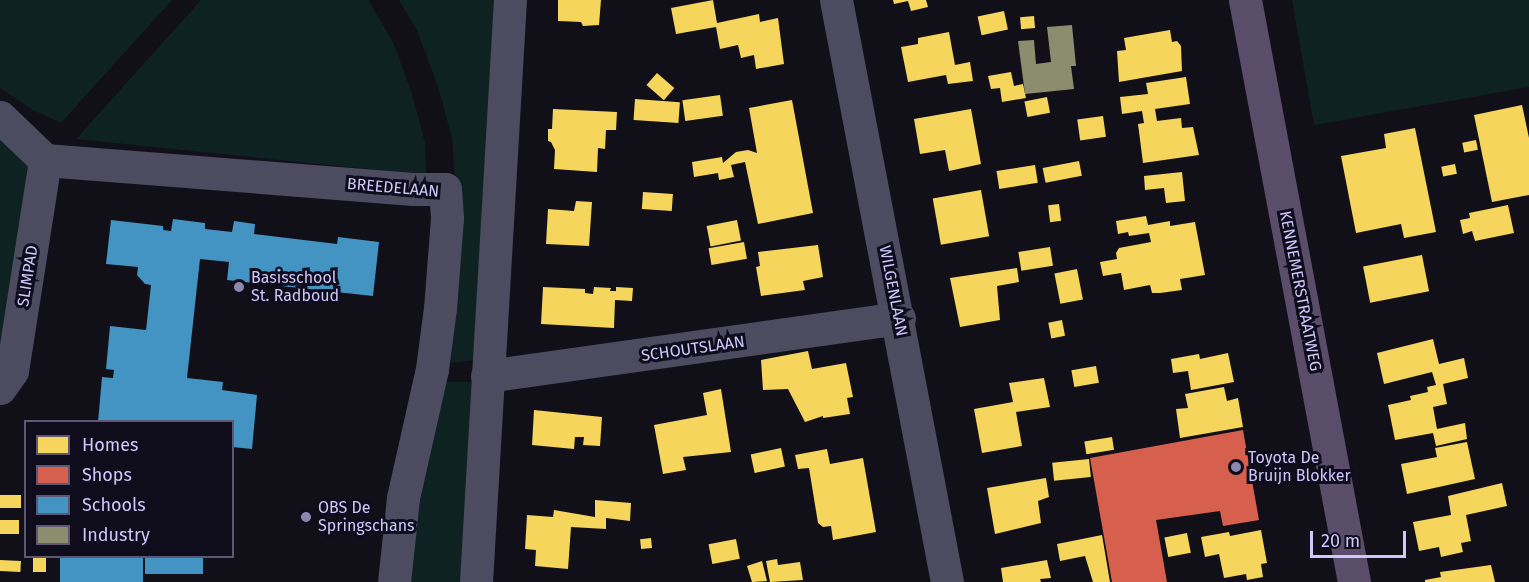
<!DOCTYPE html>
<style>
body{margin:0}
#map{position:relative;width:1529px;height:582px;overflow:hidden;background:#111018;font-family:"Fira Sans",sans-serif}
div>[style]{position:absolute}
.green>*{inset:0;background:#0f2222}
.homes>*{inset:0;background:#f6d55c;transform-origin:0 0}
.shops>*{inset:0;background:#d6604d}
.schools>*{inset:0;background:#4393c3;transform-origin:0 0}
.industry>*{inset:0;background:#8c8c6e}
.minor>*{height:33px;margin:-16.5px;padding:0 16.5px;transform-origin:16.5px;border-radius:16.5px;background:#4c4b60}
.major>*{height:33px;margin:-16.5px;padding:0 16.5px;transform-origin:16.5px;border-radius:16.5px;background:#594d6a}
.dots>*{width:16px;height:16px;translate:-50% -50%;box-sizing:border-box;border:3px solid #0f0c1b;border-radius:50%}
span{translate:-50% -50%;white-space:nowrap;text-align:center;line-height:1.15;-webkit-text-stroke:6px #0f0c1b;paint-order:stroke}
.street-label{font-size:16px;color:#cfc8fd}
.poi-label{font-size:16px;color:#cfc8fd}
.left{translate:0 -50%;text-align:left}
.legend{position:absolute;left:24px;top:420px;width:210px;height:138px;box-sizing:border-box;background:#0f0c1b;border:2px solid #5c5775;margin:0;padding:8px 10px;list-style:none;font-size:18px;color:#cfc8fd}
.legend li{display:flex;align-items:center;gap:12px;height:30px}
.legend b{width:30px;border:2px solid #5c5775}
.scale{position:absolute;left:1310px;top:531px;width:96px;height:27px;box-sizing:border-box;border:3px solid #cfc8fd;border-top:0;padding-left:8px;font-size:18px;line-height:21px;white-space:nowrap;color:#cfc8fd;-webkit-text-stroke:4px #0f0c1b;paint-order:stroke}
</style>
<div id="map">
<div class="green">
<div style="clip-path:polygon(0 0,172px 0,61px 123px,33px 110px,0 88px)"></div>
<div style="clip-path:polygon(201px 0,368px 0,393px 42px,412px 94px,425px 143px,426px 175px,76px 139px)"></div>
<div style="clip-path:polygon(399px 0,500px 0,474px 360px,440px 364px,455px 184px,452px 138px,438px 86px,417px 30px)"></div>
<div style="clip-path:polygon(1292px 0,1529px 0,1529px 87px,1314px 125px)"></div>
<div style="clip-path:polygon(0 123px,30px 150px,0 361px)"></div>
<div style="clip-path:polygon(444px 382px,477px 382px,465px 582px,404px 582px,414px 490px)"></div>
</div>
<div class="homes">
<div style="clip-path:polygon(558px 0,601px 0,599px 25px,583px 26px,581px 22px,558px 21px)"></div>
<div style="clip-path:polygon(713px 0,717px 23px,759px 14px,760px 22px,778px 18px,784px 64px,756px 69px,754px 55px,741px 58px,738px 45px,720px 49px,716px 27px,676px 34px,671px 8px)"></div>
<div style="clip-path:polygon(893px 0,926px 0,928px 7px,911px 11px,908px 1px,894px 4px)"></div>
<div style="left:1004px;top:11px;width:19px;height:27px;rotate:78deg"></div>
<div style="left:1034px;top:16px;width:12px;height:14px;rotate:85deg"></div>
<div style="clip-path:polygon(1170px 30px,1172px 42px,1177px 41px,1181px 46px,1182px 71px,1119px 82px,1117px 51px,1126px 50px,1124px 38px)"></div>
<div style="clip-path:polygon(949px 32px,955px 65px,970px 62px,973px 81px,948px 84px,946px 75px,908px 82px,901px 47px,918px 44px,918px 38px)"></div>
<div style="clip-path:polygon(1011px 72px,1014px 86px,1023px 84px,1026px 98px,1002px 102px,1000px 88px,991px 89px,988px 76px)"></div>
<div style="left:657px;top:73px;width:23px;height:16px;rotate:41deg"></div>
<div style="clip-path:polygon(1186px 77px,1190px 104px,1155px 109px,1157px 121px,1181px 118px,1182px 128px,1193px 127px,1199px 155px,1143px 163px,1138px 124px,1144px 123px,1142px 111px,1122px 114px,1120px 97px,1148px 94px,1146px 83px)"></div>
<div style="left:720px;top:95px;width:21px;height:38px;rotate:82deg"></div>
<div style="left:1047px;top:97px;width:16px;height:23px;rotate:79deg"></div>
<div style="left:635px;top:99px;width:45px;height:21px;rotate:4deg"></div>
<div style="clip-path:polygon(792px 100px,813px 213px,758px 224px,745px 162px,731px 165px,734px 177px,719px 180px,718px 173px,694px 177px,692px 162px,722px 157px,723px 163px,736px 152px,748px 150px,757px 153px,749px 108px)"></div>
<div style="clip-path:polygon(1522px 105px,1529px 138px,1529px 195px,1492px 202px,1474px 115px)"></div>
<div style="clip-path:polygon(553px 109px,617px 112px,616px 130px,606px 130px,605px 149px,598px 148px,597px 172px,554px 169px,555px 150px,551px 142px,548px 141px,548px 129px,552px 129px)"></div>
<div style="clip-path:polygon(971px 109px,981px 164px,949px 171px,945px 150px,920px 154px,914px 119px)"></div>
<div style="left:1103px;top:116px;width:21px;height:26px;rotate:82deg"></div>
<div style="clip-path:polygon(1415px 128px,1436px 232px,1404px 238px,1401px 224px,1356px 233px,1341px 156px,1386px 148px,1384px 134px)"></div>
<div style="left:1476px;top:140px;width:10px;height:14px;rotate:79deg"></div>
<div style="left:1079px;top:161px;width:15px;height:37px;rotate:79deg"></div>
<div style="left:1455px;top:164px;width:10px;height:14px;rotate:79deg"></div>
<div style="left:1035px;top:165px;width:18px;height:39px;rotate:81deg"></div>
<div style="clip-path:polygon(1182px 172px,1185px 201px,1166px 203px,1164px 188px,1145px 190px,1144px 176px)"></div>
<div style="left:981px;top:190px;width:47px;height:49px;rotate:80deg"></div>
<div style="left:643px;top:192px;width:30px;height:17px;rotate:4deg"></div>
<div style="clip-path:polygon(576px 201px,592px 202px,589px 246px,546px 244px,548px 209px,574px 211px)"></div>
<div style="left:1059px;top:204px;width:17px;height:11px;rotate:83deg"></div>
<div style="clip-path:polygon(1508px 205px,1514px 233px,1475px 241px,1472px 231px,1463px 234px,1460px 220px,1470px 218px,1469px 213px)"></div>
<div style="clip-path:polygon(1146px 216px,1148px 225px,1170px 221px,1170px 226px,1195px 222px,1205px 275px,1180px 279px,1182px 290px,1160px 293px,1152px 293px,1150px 285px,1124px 290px,1121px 273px,1103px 276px,1100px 262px,1117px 259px,1116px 253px,1119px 248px,1151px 242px,1149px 233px,1129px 236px,1128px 232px,1118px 234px,1116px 221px)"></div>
<div style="left:737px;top:220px;width:21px;height:31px;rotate:79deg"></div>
<div style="left:744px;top:242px;width:17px;height:36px;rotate:80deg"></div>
<div style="clip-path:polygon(818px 245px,823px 277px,803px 281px,805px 290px,761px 296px,756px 267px,760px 266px,758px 252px)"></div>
<div style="left:1050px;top:247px;width:19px;height:32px;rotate:81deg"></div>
<div style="left:1422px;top:255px;width:37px;height:60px;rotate:79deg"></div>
<div style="clip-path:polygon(1017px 268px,1019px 282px,997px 286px,1000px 320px,960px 327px,950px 278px)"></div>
<div style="left:1077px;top:269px;width:31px;height:23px;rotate:79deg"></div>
<div style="clip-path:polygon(543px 287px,585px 289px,585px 293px,593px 294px,594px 287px,611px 288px,610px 291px,616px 291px,616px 287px,633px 288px,632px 301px,615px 300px,614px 328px,541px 324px)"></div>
<div style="left:1062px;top:320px;width:16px;height:14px;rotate:79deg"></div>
<div style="clip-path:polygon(1433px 339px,1439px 364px,1464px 358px,1468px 378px,1443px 384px,1447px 404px,1433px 407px,1437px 429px,1465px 423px,1467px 439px,1436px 446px,1433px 433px,1395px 440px,1388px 405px,1411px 400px,1410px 396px,1428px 392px,1427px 387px,1436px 385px,1432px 372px,1384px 384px,1377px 353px)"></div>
<div style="clip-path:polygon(808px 351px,812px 369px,846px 363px,853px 397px,847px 398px,850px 414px,823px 418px,823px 416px,805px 422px,788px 389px,763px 390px,761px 360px)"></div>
<div style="clip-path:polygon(1228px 353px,1234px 382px,1191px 390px,1188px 371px,1173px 373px,1171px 359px,1199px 354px,1200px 359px)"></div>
<div style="left:1096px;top:366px;width:17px;height:25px;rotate:80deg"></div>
<div style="clip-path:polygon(1044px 378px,1050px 407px,1016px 412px,1022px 446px,982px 453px,974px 409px,1013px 402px,1009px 383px)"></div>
<div style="clip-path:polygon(1224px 387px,1227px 401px,1238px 398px,1243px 427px,1180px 438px,1176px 409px,1188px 408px,1185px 394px)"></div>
<div style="clip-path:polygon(721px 389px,731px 452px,683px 457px,686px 470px,663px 474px,654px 425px,707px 415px,703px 393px)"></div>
<div style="clip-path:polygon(534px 410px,602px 417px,600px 446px,583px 445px,584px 437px,575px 437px,574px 449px,532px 445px)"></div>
<div style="left:1112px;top:437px;width:13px;height:28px;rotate:81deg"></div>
<div style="clip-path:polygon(1467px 442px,1475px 479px,1407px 494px,1401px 464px,1437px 457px,1435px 448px)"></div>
<div style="left:781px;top:448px;width:19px;height:31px;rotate:78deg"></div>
<div style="clip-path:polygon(827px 449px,830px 464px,863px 458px,876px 532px,833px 540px,831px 526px,823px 527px,818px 523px,809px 468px,798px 469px,795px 455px)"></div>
<div style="left:1089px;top:459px;width:18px;height:37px;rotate:84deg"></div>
<div style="clip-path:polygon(1046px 478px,1049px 497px,1038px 501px,1041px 523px,995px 534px,987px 488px)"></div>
<div style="clip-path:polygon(1502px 483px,1507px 506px,1466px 515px,1471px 541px,1461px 543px,1463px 552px,1441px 557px,1439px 547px,1419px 551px,1413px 522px,1451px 515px,1448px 496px)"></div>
<div style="left:0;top:495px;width:21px;height:13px"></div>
<div style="clip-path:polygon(595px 500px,631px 503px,630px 521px,606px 518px,606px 529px,571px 527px,568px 569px,535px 566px,536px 550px,525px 549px,527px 515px,553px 517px,554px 510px,595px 517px)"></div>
<div style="left:0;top:520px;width:19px;height:14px"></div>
<div style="clip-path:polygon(1261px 530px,1267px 563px,1261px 564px,1263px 577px,1247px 580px,1246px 574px,1224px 578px,1219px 554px,1205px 557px,1201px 537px,1229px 532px,1230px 536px)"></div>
<div style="left:1187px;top:533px;width:20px;height:23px;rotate:79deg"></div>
<div style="clip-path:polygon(1102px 535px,1110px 582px,1093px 582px,1085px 556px,1060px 561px,1057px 544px)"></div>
<div style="left:651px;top:538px;width:10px;height:11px;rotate:84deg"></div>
<div style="left:736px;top:539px;width:20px;height:28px;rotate:79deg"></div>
<div style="left:33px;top:556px;width:13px;height:16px"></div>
<div style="clip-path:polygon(777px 559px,778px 565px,800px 562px,803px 580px,770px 582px,766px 561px)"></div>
<div style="left:0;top:560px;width:21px;height:11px;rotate:3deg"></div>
<div style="clip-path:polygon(1047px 560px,1051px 578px,1040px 579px,1041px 582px,1003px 582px,1001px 568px)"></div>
<div style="clip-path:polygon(762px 561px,767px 581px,752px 582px,747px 566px)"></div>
<div style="clip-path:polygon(1491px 565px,1495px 582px,1425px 582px,1425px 580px,1441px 577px,1440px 572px)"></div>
</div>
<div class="shops">
<div style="clip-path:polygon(1243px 430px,1259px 520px,1223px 526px,1220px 511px,1156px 520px,1167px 582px,1112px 582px,1090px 458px)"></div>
</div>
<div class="schools">
<div style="clip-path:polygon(173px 219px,205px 223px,205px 229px,232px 232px,234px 221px,255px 224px,254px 234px,337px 244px,338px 237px,379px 242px,373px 296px,227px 280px,229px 262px,200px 259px,187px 378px,223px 382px,222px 390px,257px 395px,252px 449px,232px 447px,232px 422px,98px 422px,102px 377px,113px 378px,114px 370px,106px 369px,110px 326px,146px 330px,151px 285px,145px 284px,137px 275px,138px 267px,106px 264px,111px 220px,163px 226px,163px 230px,171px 231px)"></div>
<div style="left:60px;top:556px;width:83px;height:26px"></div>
<div style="left:145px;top:556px;width:58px;height:18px"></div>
</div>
<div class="industry">
<div style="clip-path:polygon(1072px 25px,1076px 66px,1071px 66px,1074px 89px,1025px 94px,1018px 41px,1034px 40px,1036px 64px,1051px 62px,1047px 27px)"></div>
</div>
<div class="minor">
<div style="left:836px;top:0;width:592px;rotate:79.2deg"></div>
<div style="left:0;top:117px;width:62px;rotate:43.7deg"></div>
<div style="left:45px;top:160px;width:369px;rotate:4.5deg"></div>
<div style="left:413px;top:189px;width:32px"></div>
<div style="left:445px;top:189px;width:29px;rotate:86deg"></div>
<div style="left:447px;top:218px;width:90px;rotate:94.4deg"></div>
<div style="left:440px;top:308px;width:62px;rotate:97.5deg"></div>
<div style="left:432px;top:369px;width:132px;rotate:102.7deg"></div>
<div style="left:403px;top:498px;width:84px;rotate:96.1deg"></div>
<div style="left:487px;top:376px;width:416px;rotate:-8deg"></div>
<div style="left:0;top:388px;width:21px;rotate:-55deg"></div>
<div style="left:12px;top:371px;width:214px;rotate:-81.1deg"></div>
<div style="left:476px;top:582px;width:583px;rotate:-86.66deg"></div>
</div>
<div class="major">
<div style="left:1245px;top:0;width:592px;rotate:79.39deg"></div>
</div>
<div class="dots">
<div style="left:239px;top:287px;background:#8c88ad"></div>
<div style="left:1236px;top:467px;background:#8c88ad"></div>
<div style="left:306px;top:517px;background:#8c88ad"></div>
</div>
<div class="street-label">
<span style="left:393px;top:188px;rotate:5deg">BREEDELAAN</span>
<span style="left:28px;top:276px;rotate:-81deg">SLIMPAD</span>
<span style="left:893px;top:291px;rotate:79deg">WILGENLAAN</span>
<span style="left:1300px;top:291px;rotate:79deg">KENNEMERSTRAATWEG</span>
<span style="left:693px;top:349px;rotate:-8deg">SCHOUTSLAAN</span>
</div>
<div class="poi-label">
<span class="left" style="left:251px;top:287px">Basisschool<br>St. Radboud</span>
<span class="left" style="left:1248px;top:467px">Toyota De<br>Bruijn Blokker</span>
<span class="left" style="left:318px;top:517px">OBS De<br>Springschans</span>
</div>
<ul class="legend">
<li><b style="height:16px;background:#f6d55c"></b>Homes</li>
<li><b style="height:16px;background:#d6604d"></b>Shops</li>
<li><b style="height:16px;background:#4393c3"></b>Schools</li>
<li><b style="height:16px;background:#8c8c6e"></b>Industry</li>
</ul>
<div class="scale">20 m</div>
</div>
